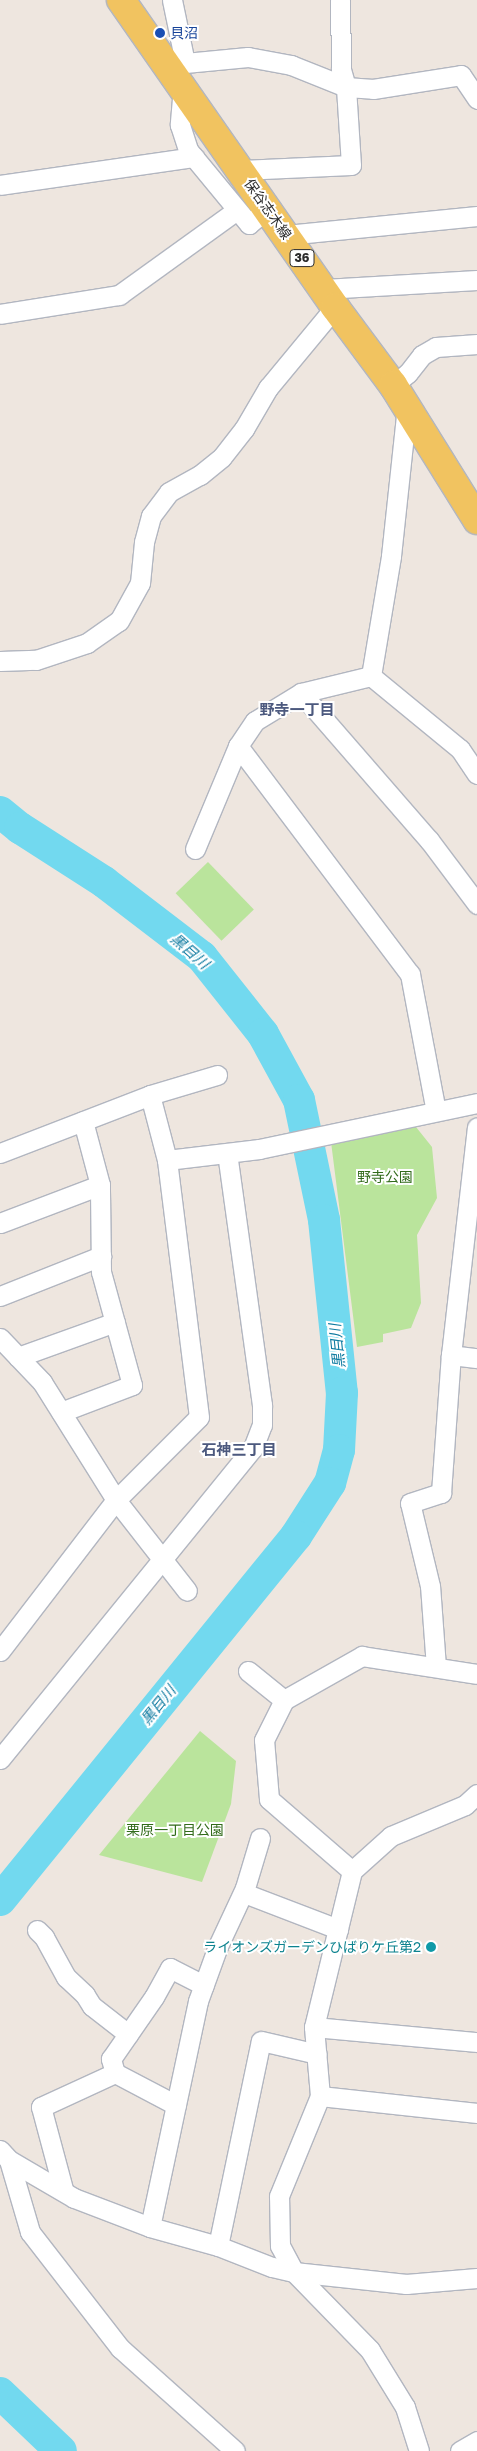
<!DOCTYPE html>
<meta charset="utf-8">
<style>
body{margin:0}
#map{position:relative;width:477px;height:2451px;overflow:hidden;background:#eee6df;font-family:"Golos Text","Noto Sans JP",sans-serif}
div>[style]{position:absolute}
.green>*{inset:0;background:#bae49c;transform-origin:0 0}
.river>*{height:32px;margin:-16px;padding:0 16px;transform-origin:16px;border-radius:16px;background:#72d9ef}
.roads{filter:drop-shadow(1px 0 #b2b6c0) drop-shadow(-1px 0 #b2b6c0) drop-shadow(0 1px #b2b6c0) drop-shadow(0 -1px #b2b6c0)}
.minor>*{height:19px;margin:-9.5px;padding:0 9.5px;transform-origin:9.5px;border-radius:9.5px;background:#fff}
.primary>*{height:28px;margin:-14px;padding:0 14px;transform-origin:14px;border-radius:14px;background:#f1c360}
.dots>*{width:14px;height:14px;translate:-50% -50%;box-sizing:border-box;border:2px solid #fff;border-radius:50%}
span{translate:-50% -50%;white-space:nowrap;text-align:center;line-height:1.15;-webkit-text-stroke:4px #fff;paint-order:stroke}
.shield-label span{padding:1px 4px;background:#fff;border:1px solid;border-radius:4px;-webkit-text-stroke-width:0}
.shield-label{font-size:12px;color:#2c2c2c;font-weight:700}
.transit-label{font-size:14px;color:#164399}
.left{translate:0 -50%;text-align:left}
.street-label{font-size:14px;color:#2c2c2c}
.park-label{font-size:14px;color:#326b1b}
.culture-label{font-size:14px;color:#0d838f}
.right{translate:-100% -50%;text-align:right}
.neighbourhood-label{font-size:15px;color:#4c597e;font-weight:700}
.water-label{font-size:15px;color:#0d7aa0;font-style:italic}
</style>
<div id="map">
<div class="green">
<div style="left:208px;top:862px;width:66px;height:45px;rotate:46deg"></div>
<div style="clip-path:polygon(408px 1117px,432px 1147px,437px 1198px,417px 1235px,421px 1303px,411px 1328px,383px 1334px,383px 1342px,357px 1347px,330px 1134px)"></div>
<div style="clip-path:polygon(200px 1731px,236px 1761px,231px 1804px,202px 1882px,99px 1855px)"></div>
</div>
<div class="river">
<div style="left:0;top:812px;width:26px;rotate:39deg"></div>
<div style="left:20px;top:828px;width:100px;rotate:32.7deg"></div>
<div style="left:104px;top:882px;width:123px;rotate:37.4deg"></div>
<div style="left:202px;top:957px;width:98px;rotate:51.6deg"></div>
<div style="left:263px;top:1034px;width:75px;rotate:61.4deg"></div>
<div style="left:299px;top:1100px;width:123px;rotate:78.2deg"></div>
<div style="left:324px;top:1220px;width:174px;rotate:84.1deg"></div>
<div style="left:342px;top:1393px;width:57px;rotate:93deg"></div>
<div style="left:339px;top:1450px;width:34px;rotate:105deg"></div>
<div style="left:330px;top:1483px;width:63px;rotate:122.7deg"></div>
<div style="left:296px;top:1536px;width:469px;rotate:129.1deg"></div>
<div style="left:0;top:2393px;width:84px;rotate:43.6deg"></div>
</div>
<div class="roads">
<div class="minor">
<div style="left:172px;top:0;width:64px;rotate:78.3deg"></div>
<div style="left:169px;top:67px;width:16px;rotate:-14deg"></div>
<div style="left:185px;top:63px;width:63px;rotate:-5.4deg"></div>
<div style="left:248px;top:57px;width:44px;rotate:10.5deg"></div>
<div style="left:291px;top:65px;width:59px;rotate:21.8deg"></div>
<div style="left:346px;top:87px;width:27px;rotate:4deg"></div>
<div style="left:373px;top:89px;width:89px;rotate:-9deg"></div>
<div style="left:461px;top:75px;width:29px;rotate:56deg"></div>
<div style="left:183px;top:87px;width:38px;rotate:95deg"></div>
<div style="left:180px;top:125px;width:26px;rotate:72deg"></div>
<div style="left:188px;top:150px;width:96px;rotate:50.5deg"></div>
<div style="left:249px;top:224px;width:23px;rotate:-40deg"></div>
<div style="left:241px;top:170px;width:110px;rotate:-2.6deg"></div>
<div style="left:351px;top:165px;width:78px;rotate:-93.7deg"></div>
<div style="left:346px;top:87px;width:19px;rotate:-106deg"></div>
<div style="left:341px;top:69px;width:69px;rotate:-90.8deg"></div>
<div style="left:0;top:185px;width:196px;rotate:-8.2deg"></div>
<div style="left:286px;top:235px;width:192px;rotate:-5.7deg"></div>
<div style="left:324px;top:289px;width:153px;rotate:-3.4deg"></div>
<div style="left:0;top:314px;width:121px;rotate:-9.1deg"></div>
<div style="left:119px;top:295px;width:145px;rotate:-35.8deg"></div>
<div style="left:393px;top:385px;width:19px;rotate:-39deg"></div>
<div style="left:408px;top:373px;width:23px;rotate:-52deg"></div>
<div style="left:422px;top:355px;width:16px;rotate:-30deg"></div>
<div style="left:436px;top:347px;width:41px;rotate:-4.2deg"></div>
<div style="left:0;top:661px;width:36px;rotate:-2deg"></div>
<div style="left:36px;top:660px;width:54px;rotate:-18.4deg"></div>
<div style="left:87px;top:643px;width:39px;rotate:-35deg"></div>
<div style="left:119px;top:621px;width:43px;rotate:-61.1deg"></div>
<div style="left:140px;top:583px;width:41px;rotate:-84.4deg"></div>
<div style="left:144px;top:542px;width:27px;rotate:-75deg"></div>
<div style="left:151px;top:516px;width:30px;rotate:-53deg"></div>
<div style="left:169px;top:492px;width:35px;rotate:-29deg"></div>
<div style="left:200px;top:475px;width:28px;rotate:-39deg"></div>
<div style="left:222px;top:457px;width:36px;rotate:-52deg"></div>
<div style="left:244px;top:429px;width:48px;rotate:-59.7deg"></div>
<div style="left:268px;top:388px;width:105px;rotate:-50.4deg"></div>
<div style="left:371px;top:676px;width:122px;rotate:-80.5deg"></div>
<div style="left:391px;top:556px;width:150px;rotate:-83.9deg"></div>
<div style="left:301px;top:693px;width:195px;rotate:49deg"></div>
<div style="left:429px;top:840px;width:80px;rotate:53.1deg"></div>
<div style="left:238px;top:746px;width:286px;rotate:53deg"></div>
<div style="left:410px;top:974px;width:139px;rotate:79.3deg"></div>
<div style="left:195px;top:849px;width:112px;rotate:-67.3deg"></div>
<div style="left:238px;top:746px;width:30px;rotate:-56deg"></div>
<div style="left:255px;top:721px;width:54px;rotate:-31.3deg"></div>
<div style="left:301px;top:693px;width:72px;rotate:-13.7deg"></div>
<div style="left:371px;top:676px;width:115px;rotate:39.4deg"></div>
<div style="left:460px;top:749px;width:30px;rotate:56deg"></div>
<div style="left:0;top:1153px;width:161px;rotate:-21.1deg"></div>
<div style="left:150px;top:1095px;width:70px;rotate:-16.6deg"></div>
<div style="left:167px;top:1160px;width:93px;rotate:-6.8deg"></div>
<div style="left:259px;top:1149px;width:223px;rotate:-11.9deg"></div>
<div style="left:0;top:1223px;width:107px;rotate:-20.8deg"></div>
<div style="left:0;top:1296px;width:109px;rotate:-21.6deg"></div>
<div style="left:0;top:1338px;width:61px;rotate:46.3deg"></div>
<div style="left:42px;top:1382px;width:139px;rotate:57.9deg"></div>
<div style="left:116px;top:1500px;width:115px;rotate:52deg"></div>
<div style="left:451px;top:1355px;width:26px;rotate:7deg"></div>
<div style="left:18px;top:1357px;width:103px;rotate:-19.8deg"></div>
<div style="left:61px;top:1412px;width:76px;rotate:-20.8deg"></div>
<div style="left:132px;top:1385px;width:117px;rotate:-105.3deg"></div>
<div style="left:101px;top:1272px;width:87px;rotate:-90.7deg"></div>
<div style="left:100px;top:1185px;width:66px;rotate:-104.9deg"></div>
<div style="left:0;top:1651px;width:190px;rotate:-52.5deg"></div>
<div style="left:116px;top:1500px;width:117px;rotate:-45deg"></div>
<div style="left:199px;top:1417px;width:259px;rotate:-97.1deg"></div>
<div style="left:167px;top:1160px;width:67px;rotate:-104.7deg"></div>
<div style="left:436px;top:1667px;width:81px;rotate:-94.2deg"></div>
<div style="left:430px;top:1586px;width:85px;rotate:-103.5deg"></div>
<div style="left:410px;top:1503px;width:33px;rotate:-18deg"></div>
<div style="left:441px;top:1493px;width:138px;rotate:-85.9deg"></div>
<div style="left:451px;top:1355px;width:229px;rotate:-83.5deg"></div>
<div style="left:248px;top:1671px;width:46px;rotate:38.9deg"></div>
<div style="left:0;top:1759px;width:401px;rotate:-50.9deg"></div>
<div style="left:253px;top:1448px;width:25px;rotate:-69deg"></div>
<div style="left:262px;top:1425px;width:20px;rotate:-90deg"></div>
<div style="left:262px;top:1405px;width:253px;rotate:-97.9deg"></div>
<div style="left:352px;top:1871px;width:110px;rotate:-139.1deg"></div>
<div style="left:269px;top:1799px;width:59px;rotate:-94.8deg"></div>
<div style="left:264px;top:1740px;width:45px;rotate:-63.4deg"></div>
<div style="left:284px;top:1700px;width:90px;rotate:-29.4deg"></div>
<div style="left:362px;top:1656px;width:116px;rotate:8.9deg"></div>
<div style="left:244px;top:1893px;width:101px;rotate:21deg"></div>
<div style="left:37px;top:1930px;width:10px;rotate:45deg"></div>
<div style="left:44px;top:1937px;width:46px;rotate:61.2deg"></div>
<div style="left:66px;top:1977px;width:26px;rotate:43deg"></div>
<div style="left:85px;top:1995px;width:13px;rotate:58deg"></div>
<div style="left:92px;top:2006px;width:46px;rotate:37.9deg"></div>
<div style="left:314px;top:2027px;width:164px;rotate:5.3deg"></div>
<div style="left:320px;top:2096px;width:158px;rotate:6.2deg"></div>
<div style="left:176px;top:2105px;width:69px;rotate:-152.3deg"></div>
<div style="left:115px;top:2073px;width:15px;rotate:-106deg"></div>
<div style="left:111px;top:2059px;width:75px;rotate:-55.3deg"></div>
<div style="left:154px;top:1997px;width:33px;rotate:-61deg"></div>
<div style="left:170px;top:1968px;width:38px;rotate:27deg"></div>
<div style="left:0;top:2150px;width:13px;rotate:48deg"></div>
<div style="left:9px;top:2160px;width:75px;rotate:30.3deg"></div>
<div style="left:74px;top:2198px;width:81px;rotate:20.9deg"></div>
<div style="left:150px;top:2227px;width:71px;rotate:15.6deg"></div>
<div style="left:218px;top:2246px;width:58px;rotate:21.3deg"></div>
<div style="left:272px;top:2267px;width:23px;rotate:13deg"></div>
<div style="left:294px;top:2272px;width:113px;rotate:6.1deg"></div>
<div style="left:406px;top:2284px;width:71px;rotate:-4.8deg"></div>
<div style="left:9px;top:2160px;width:75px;rotate:73.7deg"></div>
<div style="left:30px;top:2232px;width:147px;rotate:52.2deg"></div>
<div style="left:120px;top:2348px;width:154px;rotate:41.8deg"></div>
<div style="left:63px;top:2189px;width:85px;rotate:-105deg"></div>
<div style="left:41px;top:2107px;width:81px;rotate:-24.7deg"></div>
<div style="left:150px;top:2227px;width:231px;rotate:-78deg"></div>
<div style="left:198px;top:2001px;width:59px;rotate:-70deg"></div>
<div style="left:218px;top:1946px;width:64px;rotate:-65deg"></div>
<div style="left:245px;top:1888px;width:52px;rotate:-73.3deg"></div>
<div style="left:218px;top:2246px;width:209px;rotate:-78.2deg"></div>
<div style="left:261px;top:2041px;width:57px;rotate:13.1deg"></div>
<div style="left:419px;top:2451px;width:46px;rotate:-107.7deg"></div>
<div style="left:405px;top:2407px;width:67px;rotate:-121.6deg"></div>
<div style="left:370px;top:2350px;width:109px;rotate:-134.3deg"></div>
<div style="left:294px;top:2272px;width:30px;rotate:-118deg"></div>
<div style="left:280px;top:2246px;width:50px;rotate:-91.1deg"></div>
<div style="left:279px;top:2196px;width:108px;rotate:-67.7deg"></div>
<div style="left:320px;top:2096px;width:69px;rotate:-95deg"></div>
<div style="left:314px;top:2027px;width:161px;rotate:-76.3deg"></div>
<div style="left:352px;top:1871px;width:52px;rotate:-41.9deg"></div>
<div style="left:391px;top:1836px;width:80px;rotate:-22.7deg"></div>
<div style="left:465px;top:1805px;width:16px;rotate:-43deg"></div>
<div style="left:460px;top:2451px;width:20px;rotate:-30deg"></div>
</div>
<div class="primary">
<div style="left:121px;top:0;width:374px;rotate:55.1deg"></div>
<div style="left:335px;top:307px;width:97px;rotate:53.4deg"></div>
<div style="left:393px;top:385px;width:159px;rotate:58.1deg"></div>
</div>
</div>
<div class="dots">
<div style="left:160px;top:33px;background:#1a4fb4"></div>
<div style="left:431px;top:1947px;background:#0f9aa8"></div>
</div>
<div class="shield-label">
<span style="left:302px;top:258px">36</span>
</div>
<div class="transit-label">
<span class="left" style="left:170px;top:33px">貝沼</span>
</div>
<div class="street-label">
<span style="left:268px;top:209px;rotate:55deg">保谷志木線</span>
</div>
<div class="park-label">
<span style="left:385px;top:1177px">野寺公園</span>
<span style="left:175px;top:1830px">栗原一丁目公園</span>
</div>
<div class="culture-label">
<span class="right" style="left:421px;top:1947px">ライオンズガーデンひばりケ丘第2</span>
</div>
<div class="neighbourhood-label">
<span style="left:297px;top:710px">野寺一丁目</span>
<span style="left:239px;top:1450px">石神三丁目</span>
</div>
<div class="water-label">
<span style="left:190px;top:951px;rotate:41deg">黒目川</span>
<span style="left:337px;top:1346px;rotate:-96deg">黒目川</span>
<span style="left:158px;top:1705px;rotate:-51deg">黒目川</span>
</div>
</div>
